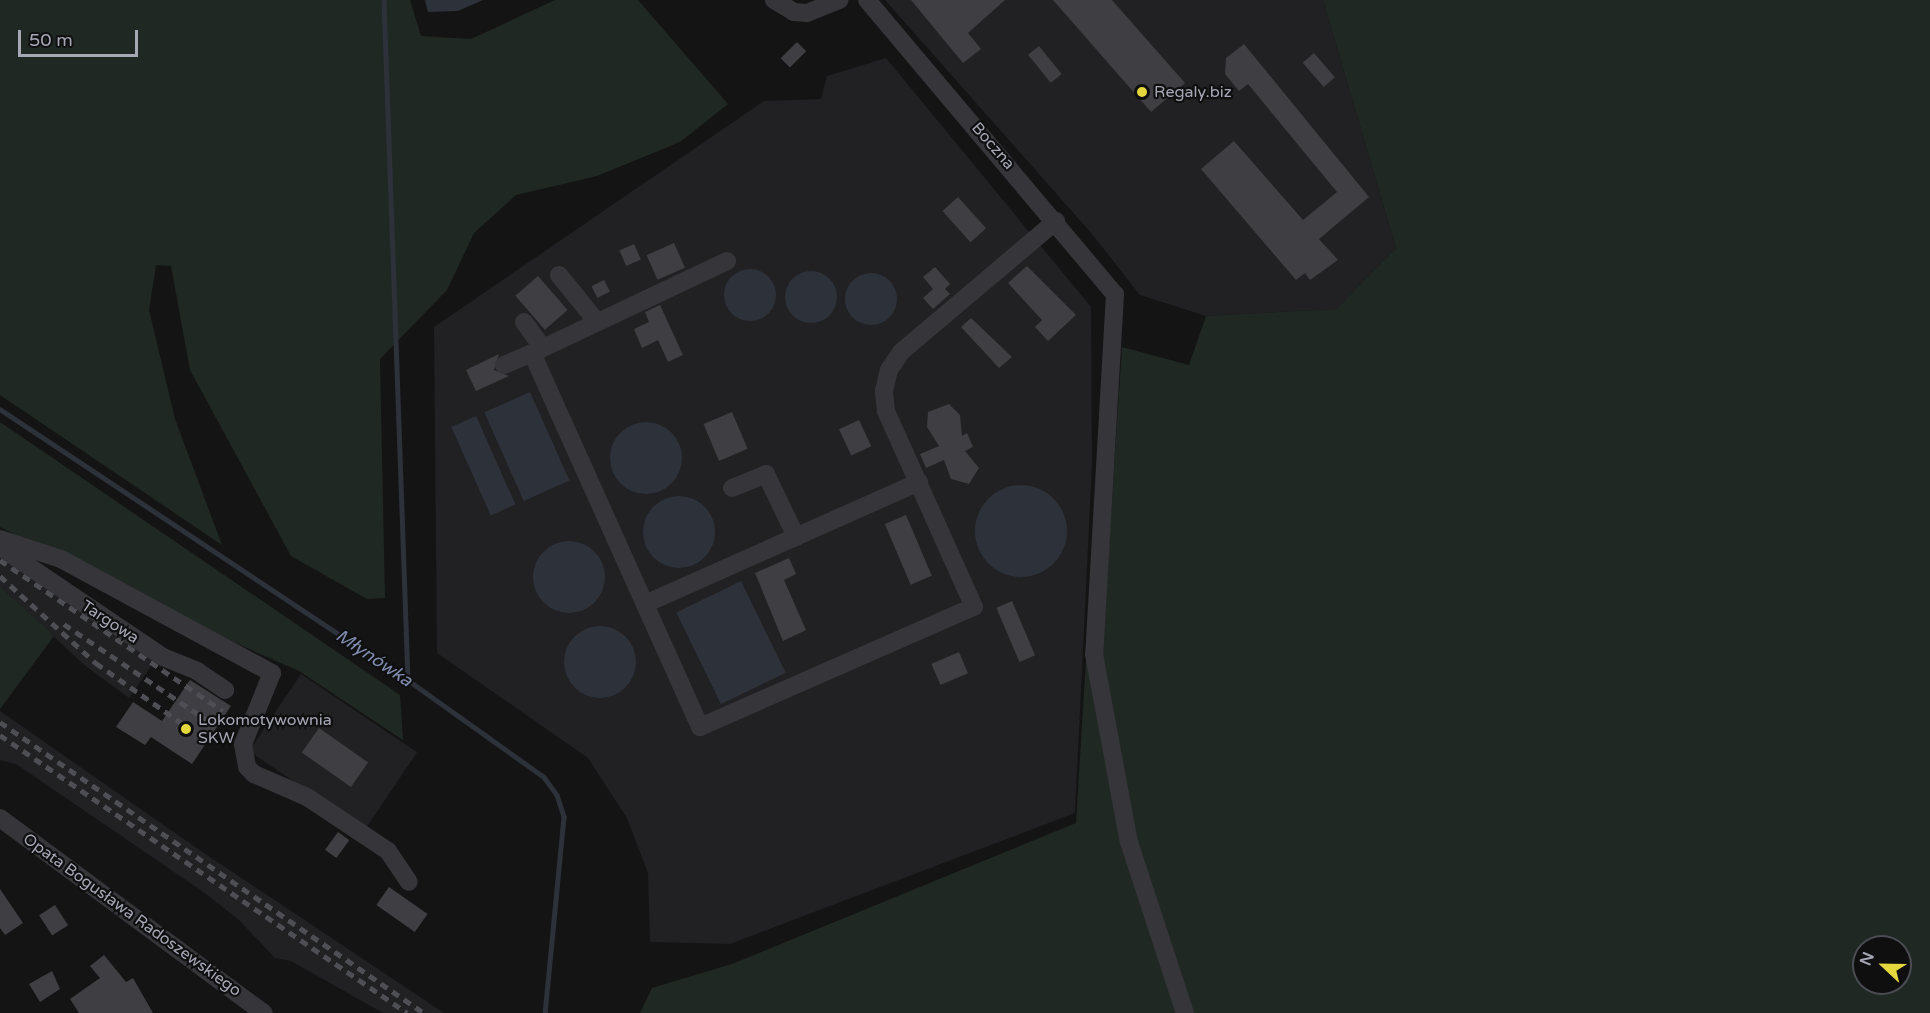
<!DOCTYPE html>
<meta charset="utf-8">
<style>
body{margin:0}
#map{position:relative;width:1930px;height:1013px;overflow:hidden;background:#141415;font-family:"Varela Round",sans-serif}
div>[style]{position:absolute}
.built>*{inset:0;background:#212022;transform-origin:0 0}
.green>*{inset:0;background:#202823}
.water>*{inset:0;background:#2d313a;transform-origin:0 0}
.round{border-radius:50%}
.stream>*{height:4.5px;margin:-2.25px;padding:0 2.25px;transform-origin:2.25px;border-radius:2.25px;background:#2d313a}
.building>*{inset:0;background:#3f3e42;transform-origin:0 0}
.minor>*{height:18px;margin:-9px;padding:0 9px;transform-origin:9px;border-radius:9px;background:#36353a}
.rail>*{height:4.5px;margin-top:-2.25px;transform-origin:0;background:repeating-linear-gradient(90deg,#4e4e55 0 8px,transparent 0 14px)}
.dots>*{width:16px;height:16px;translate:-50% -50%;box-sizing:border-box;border:3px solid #0f0f10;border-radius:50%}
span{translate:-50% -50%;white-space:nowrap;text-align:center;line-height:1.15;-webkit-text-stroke:4.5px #0f0f10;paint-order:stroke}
.poi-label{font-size:16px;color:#a6a7b5}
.left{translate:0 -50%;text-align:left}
.street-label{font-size:16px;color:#a6a7b5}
.water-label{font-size:18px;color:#808cae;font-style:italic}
.north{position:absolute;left:1852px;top:935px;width:60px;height:60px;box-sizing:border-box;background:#0f0f10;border:2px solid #4b4c52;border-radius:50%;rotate:292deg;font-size:16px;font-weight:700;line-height:24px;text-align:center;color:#a6a7b5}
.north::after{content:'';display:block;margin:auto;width:21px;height:27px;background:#e4d83d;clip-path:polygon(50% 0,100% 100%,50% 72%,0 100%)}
.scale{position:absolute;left:18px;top:30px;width:120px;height:27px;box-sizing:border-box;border:3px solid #a6a7b5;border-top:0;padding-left:8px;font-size:18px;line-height:21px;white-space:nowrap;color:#a6a7b5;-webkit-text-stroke:4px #0f0f10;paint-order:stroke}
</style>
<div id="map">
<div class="built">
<div style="clip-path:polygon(885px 0,1323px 0,1396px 248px,1336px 309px,1206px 316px,1140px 295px,1092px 234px)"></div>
<div style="clip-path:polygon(886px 58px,1091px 307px,1092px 464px,1075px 813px,730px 944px,650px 942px,648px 873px,627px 818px,588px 758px,437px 653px,434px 327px,764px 101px,821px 99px,827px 76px)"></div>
<div style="clip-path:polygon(0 554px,156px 659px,129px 698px,83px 664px,0 586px)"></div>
<div style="left:301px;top:674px;width:140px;height:93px;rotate:34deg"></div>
<div style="clip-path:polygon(0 711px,198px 849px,444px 1013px,383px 1013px,291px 961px,275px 958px,239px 920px,202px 891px,16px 764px,0 760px)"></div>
</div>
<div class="green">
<div style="clip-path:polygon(0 0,410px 0,421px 36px,471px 39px,555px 0,638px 0,728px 104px,680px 142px,597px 176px,516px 195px,474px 233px,447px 290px,380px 359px,385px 598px,367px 599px,291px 556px,190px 370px,171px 266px,156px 265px,149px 310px,175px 419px,222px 545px,0 395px)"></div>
<div style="clip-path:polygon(evenodd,1323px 0,1930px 0,1930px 1013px,640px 1013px,652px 988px,732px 964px,1076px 823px,1086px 659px,1102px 652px,1122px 347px,1189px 365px,1206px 316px,1336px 309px,1396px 248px,1323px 0,1864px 947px,1900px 947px,1900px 983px,1864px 983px,1864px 947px)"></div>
<div style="clip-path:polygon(0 422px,400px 695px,403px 740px,299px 671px,206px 630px,0 527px)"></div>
<div style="clip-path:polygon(0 586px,54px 636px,0 709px)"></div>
</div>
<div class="water">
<div style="clip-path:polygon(425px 0,483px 0,458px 11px,428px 12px)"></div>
<div class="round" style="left:724px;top:269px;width:52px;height:52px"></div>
<div class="round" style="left:785px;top:271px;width:52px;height:52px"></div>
<div class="round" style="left:845px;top:273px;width:52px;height:52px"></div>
<div style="left:530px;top:392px;width:97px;height:50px;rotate:66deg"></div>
<div style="left:476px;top:416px;width:97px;height:27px;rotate:66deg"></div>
<div class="round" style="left:610px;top:422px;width:72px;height:72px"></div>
<div class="round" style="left:975px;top:485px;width:92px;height:92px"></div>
<div class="round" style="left:643px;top:496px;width:72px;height:72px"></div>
<div class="round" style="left:533px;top:541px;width:72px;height:72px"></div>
<div style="left:741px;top:581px;width:102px;height:72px;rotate:64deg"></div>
<div class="round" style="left:564px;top:626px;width:72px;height:72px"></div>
</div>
<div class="stream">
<div style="left:384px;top:0;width:680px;rotate:87.98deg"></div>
<div style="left:0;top:409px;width:490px;rotate:33.6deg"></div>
<div style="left:408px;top:680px;width:167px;rotate:35.5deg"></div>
<div style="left:544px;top:777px;width:22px;rotate:54deg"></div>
<div style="left:557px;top:795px;width:23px;rotate:72deg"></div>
<div style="left:564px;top:817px;width:197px;rotate:95.5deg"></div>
</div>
<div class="building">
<div style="clip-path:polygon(911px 0,1005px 0,968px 33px,981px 49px,963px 63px)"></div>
<div style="clip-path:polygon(1053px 0,1112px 0,1185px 83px,1151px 112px)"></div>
<div style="left:797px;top:42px;width:13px;height:23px;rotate:45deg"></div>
<div style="clip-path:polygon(1244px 44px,1369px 197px,1319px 239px,1338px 260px,1310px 280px,1305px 273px,1296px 280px,1201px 169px,1234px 141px,1303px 220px,1337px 192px,1248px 84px,1239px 91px,1225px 74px,1226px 58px)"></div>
<div style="left:1039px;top:46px;width:36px;height:14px;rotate:51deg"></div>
<div style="left:1314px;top:53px;width:32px;height:15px;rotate:49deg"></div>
<div style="left:958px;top:197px;width:42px;height:21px;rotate:48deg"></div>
<div style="left:674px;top:243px;width:27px;height:30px;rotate:66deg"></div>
<div style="left:634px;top:244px;width:17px;height:16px;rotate:66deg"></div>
<div style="clip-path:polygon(1027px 266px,1076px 315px,1048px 341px,1035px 327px,1042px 320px,1008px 283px)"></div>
<div style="clip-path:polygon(935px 267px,950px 284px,945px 289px,950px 294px,933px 309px,923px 298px,933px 289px,923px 277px)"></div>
<div style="left:538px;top:276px;width:45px;height:30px;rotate:49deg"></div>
<div style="left:604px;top:280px;width:13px;height:14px;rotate:63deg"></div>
<div style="clip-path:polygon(660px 305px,683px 355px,668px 362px,658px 340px,642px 348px,634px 329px,649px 322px,645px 312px)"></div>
<div style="clip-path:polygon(971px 318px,1012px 357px,999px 368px,961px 327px)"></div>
<div style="clip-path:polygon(499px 354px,494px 370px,509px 376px,476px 391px,466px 370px)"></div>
<div style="clip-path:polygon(949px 404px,960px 415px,962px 436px,967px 433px,973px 447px,965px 451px,979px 468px,969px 484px,951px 479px,944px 460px,926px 468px,920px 454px,939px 446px,927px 427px,928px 412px)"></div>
<div style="left:732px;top:412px;width:40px;height:31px;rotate:67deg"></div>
<div style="left:859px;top:420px;width:29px;height:22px;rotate:65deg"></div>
<div style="left:906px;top:515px;width:66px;height:23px;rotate:67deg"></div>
<div style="clip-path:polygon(789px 558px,796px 574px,784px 580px,806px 630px,783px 641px,755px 573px)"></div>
<div style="left:1012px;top:601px;width:59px;height:17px;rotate:67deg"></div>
<div style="left:959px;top:652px;width:23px;height:30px;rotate:67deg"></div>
<div style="clip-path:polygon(190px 680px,231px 706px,192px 764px,151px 737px,145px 745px,116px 727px,133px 702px,162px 721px)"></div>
<div style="left:319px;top:728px;width:60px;height:30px;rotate:35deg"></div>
<div style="left:338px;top:832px;width:14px;height:22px;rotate:36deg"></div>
<div style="left:389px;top:887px;width:47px;height:22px;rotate:35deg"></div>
<div style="clip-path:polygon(0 889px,23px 923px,5px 935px,0 928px)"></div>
<div style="left:55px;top:905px;width:24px;height:19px;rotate:57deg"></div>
<div style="clip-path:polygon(104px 955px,126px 982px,133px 978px,153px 1013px,79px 1013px,70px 999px,100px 978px,90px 966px)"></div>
<div style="clip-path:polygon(52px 971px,60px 989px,40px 1002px,29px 984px)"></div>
</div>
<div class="minor">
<div style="left:774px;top:0;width:23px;rotate:31deg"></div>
<div style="left:794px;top:12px;width:13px;rotate:4deg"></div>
<div style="left:807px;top:13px;width:35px;rotate:-22deg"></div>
<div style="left:867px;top:0;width:385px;rotate:49.9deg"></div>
<div style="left:1115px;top:294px;width:361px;rotate:93.3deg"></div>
<div style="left:1094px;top:654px;width:191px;rotate:79.5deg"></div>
<div style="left:1129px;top:842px;width:180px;rotate:71.9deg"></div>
<div style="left:727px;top:261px;width:216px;rotate:154.7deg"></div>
<div style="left:532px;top:353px;width:410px;rotate:65.8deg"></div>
<div style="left:700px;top:727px;width:299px;rotate:-23.7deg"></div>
<div style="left:974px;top:607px;width:215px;rotate:-114.2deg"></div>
<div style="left:886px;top:411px;width:20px;rotate:-96deg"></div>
<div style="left:884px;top:391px;width:22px;rotate:-77deg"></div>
<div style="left:889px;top:370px;width:22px;rotate:-56deg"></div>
<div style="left:901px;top:352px;width:203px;rotate:-40.2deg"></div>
<div style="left:559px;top:275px;width:60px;rotate:51deg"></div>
<div style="left:524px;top:322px;width:32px;rotate:54deg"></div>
<div style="left:504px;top:365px;width:30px;rotate:-23deg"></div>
<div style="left:732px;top:488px;width:37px;rotate:-22deg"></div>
<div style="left:766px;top:474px;width:70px;rotate:64.5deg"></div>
<div style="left:0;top:539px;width:64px;rotate:18.2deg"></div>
<div style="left:61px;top:559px;width:240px;rotate:28.4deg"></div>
<div style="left:272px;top:673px;width:77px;rotate:112.2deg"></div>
<div style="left:243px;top:744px;width:23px;rotate:80deg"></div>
<div style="left:247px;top:767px;width:10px;rotate:45deg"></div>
<div style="left:254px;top:774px;width:58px;rotate:23.5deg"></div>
<div style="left:307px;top:797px;width:97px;rotate:33.7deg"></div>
<div style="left:388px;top:851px;width:37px;rotate:56deg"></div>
<div style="left:0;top:547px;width:197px;rotate:34deg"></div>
<div style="left:163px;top:657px;width:37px;rotate:22deg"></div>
<div style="left:197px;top:671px;width:34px;rotate:34deg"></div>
<div style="left:645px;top:604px;width:300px;rotate:-24deg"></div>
<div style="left:0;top:818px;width:328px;rotate:36.5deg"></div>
</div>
<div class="rail">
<div style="left:0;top:560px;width:269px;rotate:34.1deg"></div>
<div style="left:0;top:576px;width:130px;rotate:42.2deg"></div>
<div style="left:96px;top:663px;width:131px;rotate:35deg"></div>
<div style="left:64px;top:624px;width:179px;rotate:33.9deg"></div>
<div style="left:0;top:722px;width:514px;rotate:34.46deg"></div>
<div style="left:0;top:735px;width:493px;rotate:34.3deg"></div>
</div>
<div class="dots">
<div style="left:1142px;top:92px;background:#e4d83d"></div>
<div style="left:186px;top:729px;background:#e4d83d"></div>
</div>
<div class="poi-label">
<span class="left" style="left:1154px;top:92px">Regaly.biz</span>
<span class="left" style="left:198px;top:729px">Lokomotywownia<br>SKW</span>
</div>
<div class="street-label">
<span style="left:993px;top:146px;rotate:49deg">Boczna</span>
<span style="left:110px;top:622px;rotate:33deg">Targowa</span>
<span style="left:132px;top:915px;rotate:36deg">Opata Bogusława Radoszewskiego</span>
</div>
<div class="water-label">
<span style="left:374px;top:658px;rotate:34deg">Młynówka</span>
</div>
<div class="north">N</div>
<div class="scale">50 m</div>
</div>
